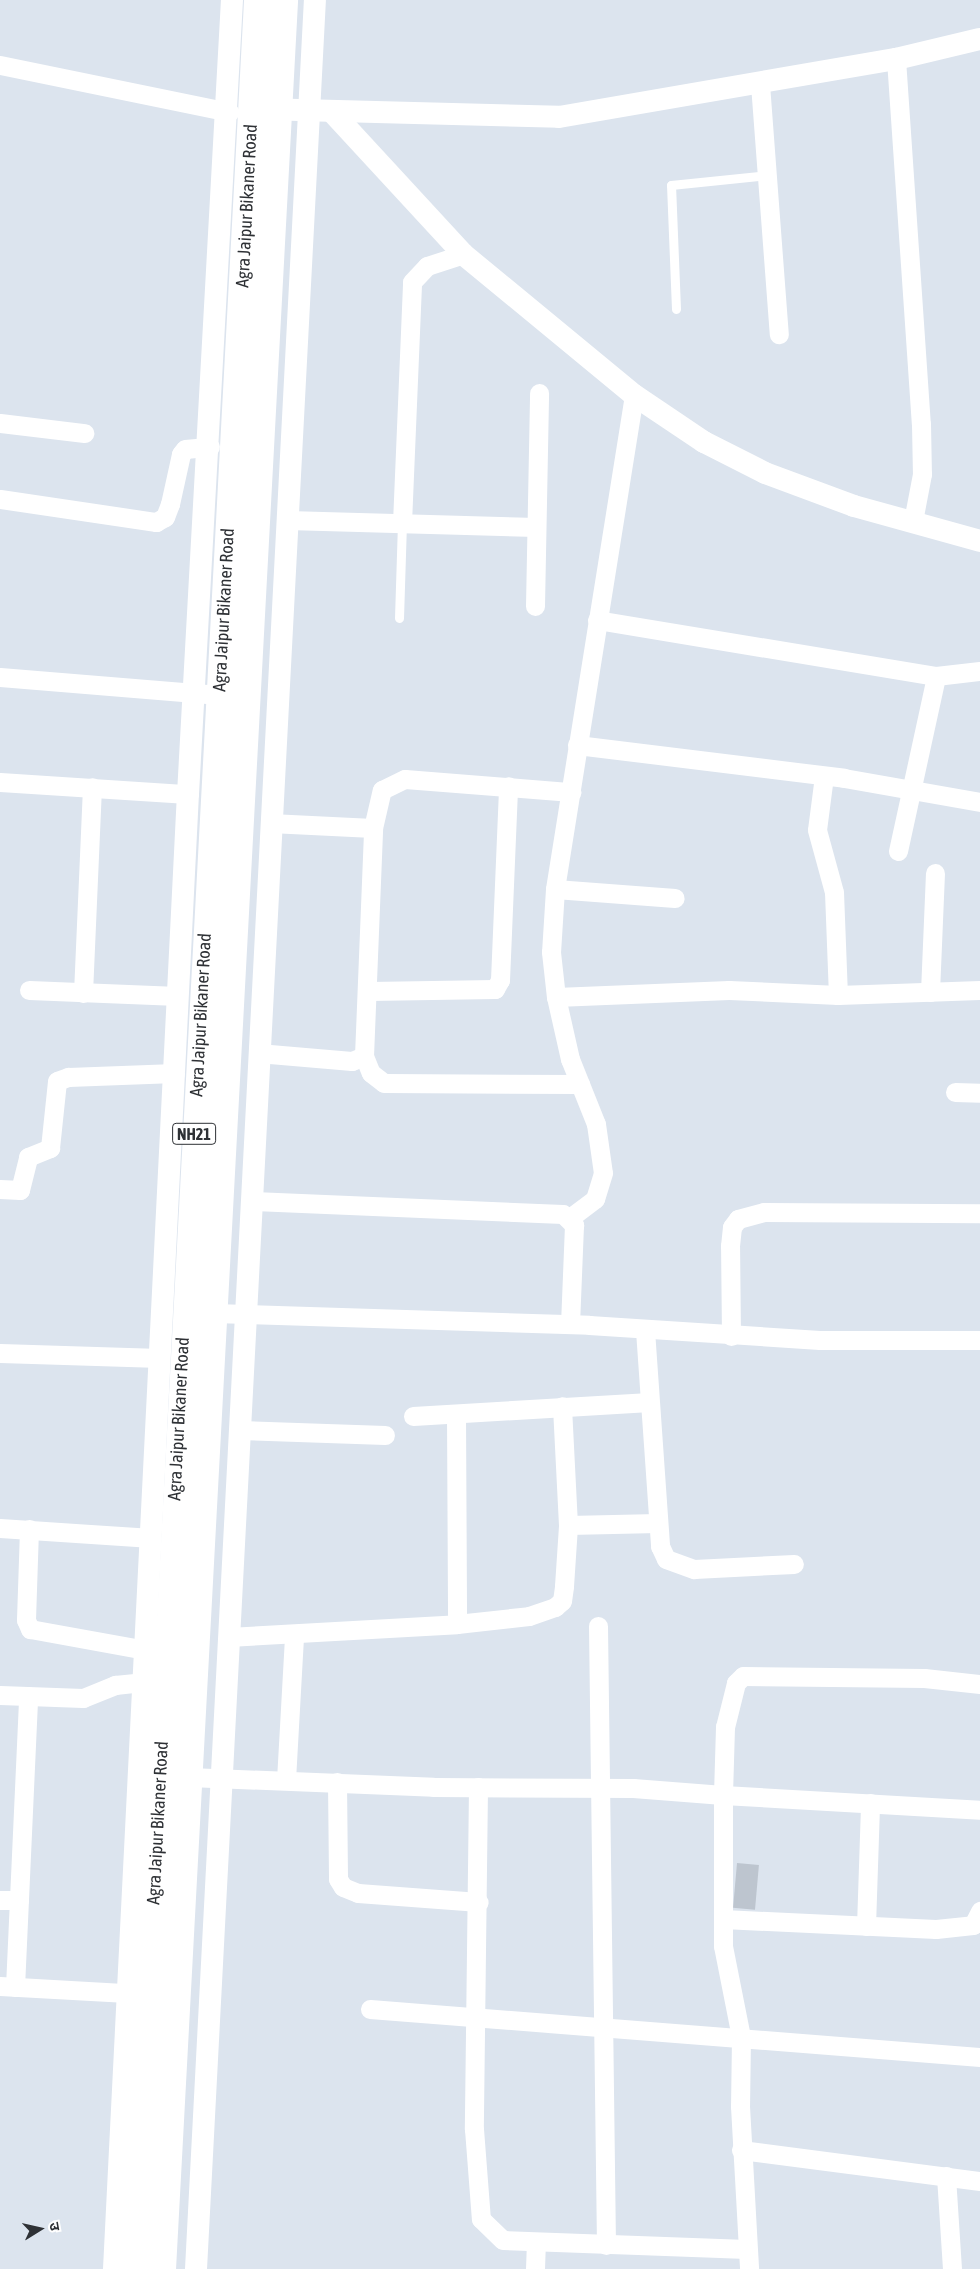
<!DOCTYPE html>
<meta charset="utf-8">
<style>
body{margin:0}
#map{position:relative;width:980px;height:2269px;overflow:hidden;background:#dce4ee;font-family:"Asap Condensed","Noto Sans Devanagari",sans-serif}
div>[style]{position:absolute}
.building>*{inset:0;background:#bdc5cf;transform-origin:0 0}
.service>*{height:9px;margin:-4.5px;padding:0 4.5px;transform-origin:4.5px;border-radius:4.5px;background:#fff}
.minor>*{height:19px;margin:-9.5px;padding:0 9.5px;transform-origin:9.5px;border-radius:9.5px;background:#fff}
.tertiary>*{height:22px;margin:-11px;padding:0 11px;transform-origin:11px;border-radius:11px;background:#fff}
.trunk>*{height:28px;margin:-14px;padding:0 14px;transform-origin:14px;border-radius:14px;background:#fff}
span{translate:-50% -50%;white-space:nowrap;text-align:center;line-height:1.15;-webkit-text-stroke:4px #fff;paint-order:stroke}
.shield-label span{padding:1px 4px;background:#fff;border:1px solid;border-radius:4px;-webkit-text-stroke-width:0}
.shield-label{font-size:16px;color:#2e3135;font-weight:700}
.street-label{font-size:18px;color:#2e3135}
.north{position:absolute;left:15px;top:2204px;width:50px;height:50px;-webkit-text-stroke:4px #fff;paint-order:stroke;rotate:80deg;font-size:14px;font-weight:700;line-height:20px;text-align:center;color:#2e3135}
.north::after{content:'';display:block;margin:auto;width:18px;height:22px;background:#2e3135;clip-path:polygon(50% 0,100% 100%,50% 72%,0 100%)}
</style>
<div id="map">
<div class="building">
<div style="left:737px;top:1863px;width:22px;height:45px;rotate:5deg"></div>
</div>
<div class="service">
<div style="left:676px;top:309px;width:124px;rotate:-92.3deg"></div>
<div style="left:671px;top:185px;width:97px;rotate:-5.9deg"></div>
<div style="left:399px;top:618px;width:95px;rotate:-88.2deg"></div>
</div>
<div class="minor">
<div style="left:896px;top:59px;width:366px;rotate:86.1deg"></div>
<div style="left:921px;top:424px;width:50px;rotate:88.9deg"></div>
<div style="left:922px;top:474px;width:48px;rotate:100.8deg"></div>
<div style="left:0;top:65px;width:234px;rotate:11.6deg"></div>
<div style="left:760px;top:84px;width:251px;rotate:85.7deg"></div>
<div style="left:634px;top:395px;width:500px;rotate:99.09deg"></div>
<div style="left:555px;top:889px;width:63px;rotate:93.6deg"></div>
<div style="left:551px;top:952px;width:45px;rotate:83.7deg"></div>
<div style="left:556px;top:997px;width:173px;rotate:-2.3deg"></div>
<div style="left:729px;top:990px;width:109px;rotate:2.6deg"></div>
<div style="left:838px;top:995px;width:142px;rotate:-2deg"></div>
<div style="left:0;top:423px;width:85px;rotate:6.8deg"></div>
<div style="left:0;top:499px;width:158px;rotate:8.4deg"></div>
<div style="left:156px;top:522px;width:10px;rotate:-29deg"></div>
<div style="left:165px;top:517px;width:14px;rotate:-69deg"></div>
<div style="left:170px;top:504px;width:51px;rotate:-77.6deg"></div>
<div style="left:181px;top:454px;width:6px;rotate:-51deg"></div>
<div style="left:185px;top:449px;width:25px;rotate:-5deg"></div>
<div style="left:287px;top:520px;width:249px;rotate:1.6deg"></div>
<div style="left:402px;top:523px;width:241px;rotate:-87.6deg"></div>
<div style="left:412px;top:282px;width:22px;rotate:-47deg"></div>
<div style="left:427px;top:266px;width:38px;rotate:-18deg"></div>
<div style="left:535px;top:606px;width:213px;rotate:-88.9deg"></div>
<div style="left:597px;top:620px;width:344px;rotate:9.4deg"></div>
<div style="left:0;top:677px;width:220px;rotate:4.7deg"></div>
<div style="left:577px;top:745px;width:269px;rotate:7deg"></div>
<div style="left:844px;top:778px;width:138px;rotate:10deg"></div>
<div style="left:824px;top:776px;width:54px;rotate:97.4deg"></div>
<div style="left:817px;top:830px;width:64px;rotate:74.7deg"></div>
<div style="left:834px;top:892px;width:103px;rotate:87.8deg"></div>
<div style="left:0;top:782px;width:188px;rotate:3.7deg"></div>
<div style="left:270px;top:823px;width:103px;rotate:2.8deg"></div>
<div style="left:898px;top:851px;width:179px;rotate:-77.7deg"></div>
<div style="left:936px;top:676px;width:44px;rotate:-6.5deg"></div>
<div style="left:555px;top:889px;width:120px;rotate:4.3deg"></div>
<div style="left:29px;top:990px;width:149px;rotate:2.3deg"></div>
<div style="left:369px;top:991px;width:126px;rotate:-0.9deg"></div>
<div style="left:495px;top:989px;width:10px;rotate:-61deg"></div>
<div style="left:500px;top:980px;width:194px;rotate:-87.6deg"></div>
<div style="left:930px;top:992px;width:119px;rotate:-87.6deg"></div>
<div style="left:83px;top:993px;width:206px;rotate:-87.5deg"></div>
<div style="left:556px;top:997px;width:64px;rotate:77.3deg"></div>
<div style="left:570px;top:1059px;width:70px;rotate:68.2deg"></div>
<div style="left:596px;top:1124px;width:49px;rotate:81.9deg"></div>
<div style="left:603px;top:1173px;width:27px;rotate:107deg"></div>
<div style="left:595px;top:1199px;width:31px;rotate:143deg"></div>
<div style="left:258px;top:1053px;width:94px;rotate:4.9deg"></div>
<div style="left:352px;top:1061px;width:13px;rotate:-23deg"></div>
<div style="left:364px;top:1056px;width:228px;rotate:-87.7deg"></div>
<div style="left:373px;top:828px;width:39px;rotate:-77deg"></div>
<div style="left:382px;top:790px;width:25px;rotate:-26deg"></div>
<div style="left:405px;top:779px;width:167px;rotate:4.5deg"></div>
<div style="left:364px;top:1056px;width:18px;rotate:68deg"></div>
<div style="left:371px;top:1073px;width:16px;rotate:38deg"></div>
<div style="left:384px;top:1083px;width:196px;rotate:0.3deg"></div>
<div style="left:955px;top:1092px;width:25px;rotate:2deg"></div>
<div style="left:0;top:1189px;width:20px;rotate:3deg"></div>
<div style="left:20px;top:1190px;width:34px;rotate:-76deg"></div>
<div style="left:28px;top:1157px;width:24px;rotate:-22deg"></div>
<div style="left:50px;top:1148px;width:67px;rotate:-84deg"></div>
<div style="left:57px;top:1081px;width:12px;rotate:-20deg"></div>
<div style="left:68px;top:1077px;width:107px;rotate:-2.1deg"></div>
<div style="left:251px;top:1201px;width:312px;rotate:2.4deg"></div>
<div style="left:563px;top:1214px;width:16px;rotate:45deg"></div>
<div style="left:574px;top:1225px;width:99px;rotate:92.3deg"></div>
<div style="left:213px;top:1313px;width:376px;rotate:1.8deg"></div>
<div style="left:589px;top:1325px;width:231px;rotate:3.7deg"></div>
<div style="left:820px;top:1340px;width:160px"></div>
<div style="left:645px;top:1330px;width:217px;rotate:86deg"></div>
<div style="left:660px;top:1546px;width:14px;rotate:65deg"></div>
<div style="left:666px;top:1559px;width:30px;rotate:20deg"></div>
<div style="left:694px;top:1569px;width:100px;rotate:-2.9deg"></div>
<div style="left:731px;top:1336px;width:90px;rotate:-90.6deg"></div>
<div style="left:730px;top:1246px;width:19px;rotate:-84deg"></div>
<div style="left:732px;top:1227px;width:10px;rotate:-53deg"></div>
<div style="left:738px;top:1219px;width:27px;rotate:-15deg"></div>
<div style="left:764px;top:1212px;width:216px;rotate:0.3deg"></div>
<div style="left:0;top:1353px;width:160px;rotate:1.8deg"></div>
<div style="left:456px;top:1415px;width:209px;rotate:89.7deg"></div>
<div style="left:413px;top:1416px;width:237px;rotate:-3.4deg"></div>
<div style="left:239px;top:1430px;width:146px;rotate:2deg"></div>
<div style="left:568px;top:1525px;width:90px;rotate:-1.3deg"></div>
<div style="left:0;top:1528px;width:152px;rotate:3.8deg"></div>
<div style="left:29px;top:1529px;width:91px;rotate:91.9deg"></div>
<div style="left:26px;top:1620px;width:10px;rotate:66deg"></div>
<div style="left:30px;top:1629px;width:117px;rotate:10.3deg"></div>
<div style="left:598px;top:1626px;width:619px;rotate:89.26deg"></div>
<div style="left:228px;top:1637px;width:229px;rotate:-3.2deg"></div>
<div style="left:457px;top:1624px;width:72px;rotate:-6.3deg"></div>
<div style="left:529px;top:1616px;width:28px;rotate:-19deg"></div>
<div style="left:555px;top:1607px;width:9px;rotate:-41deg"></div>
<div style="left:562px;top:1601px;width:15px;rotate:-82deg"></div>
<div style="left:564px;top:1586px;width:61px;rotate:-86.2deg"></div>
<div style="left:568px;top:1525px;width:119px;rotate:-92.9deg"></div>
<div style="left:980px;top:1684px;width:56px;rotate:-173.9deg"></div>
<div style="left:924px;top:1678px;width:181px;rotate:-179.4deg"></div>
<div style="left:743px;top:1676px;width:10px;rotate:135deg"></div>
<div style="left:736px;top:1683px;width:45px;rotate:104deg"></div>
<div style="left:725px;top:1727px;width:68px;rotate:91.7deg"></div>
<div style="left:723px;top:1795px;width:257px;rotate:3.3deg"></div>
<div style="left:0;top:1695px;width:83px;rotate:2.1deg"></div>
<div style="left:83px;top:1698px;width:35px;rotate:-22deg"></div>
<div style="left:115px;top:1685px;width:30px;rotate:-6deg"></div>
<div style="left:189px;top:1777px;width:244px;rotate:2.3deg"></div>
<div style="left:433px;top:1787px;width:200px;rotate:0.3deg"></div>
<div style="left:633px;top:1788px;width:90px;rotate:4.4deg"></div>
<div style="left:723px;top:1795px;width:151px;rotate:90deg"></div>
<div style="left:723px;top:1946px;width:93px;rotate:78.8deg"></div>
<div style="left:741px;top:2037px;width:69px;rotate:90.8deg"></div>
<div style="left:740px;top:2106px;width:163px;rotate:86.8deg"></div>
<div style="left:286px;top:1780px;width:145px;rotate:-86.8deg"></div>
<div style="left:337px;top:1782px;width:97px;rotate:89.4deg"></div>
<div style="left:338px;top:1879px;width:9px;rotate:58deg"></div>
<div style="left:343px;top:1887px;width:16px;rotate:22deg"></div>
<div style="left:358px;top:1893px;width:121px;rotate:4.3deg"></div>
<div style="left:478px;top:1787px;width:342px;rotate:90.7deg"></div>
<div style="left:474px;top:2129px;width:90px;rotate:85.6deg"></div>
<div style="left:481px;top:2219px;width:30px;rotate:44deg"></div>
<div style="left:503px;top:2240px;width:244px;rotate:2.1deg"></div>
<div style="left:0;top:1900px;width:19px"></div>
<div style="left:723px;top:1919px;width:213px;rotate:2.7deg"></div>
<div style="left:936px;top:1929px;width:37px;rotate:-6deg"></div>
<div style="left:973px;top:1925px;width:16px;rotate:-63deg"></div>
<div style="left:866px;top:1926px;width:123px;rotate:-88.1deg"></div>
<div style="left:0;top:1986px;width:141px;rotate:3.2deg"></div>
<div style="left:15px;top:1987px;width:291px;rotate:-87.4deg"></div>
<div style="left:370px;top:2009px;width:612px;rotate:4.5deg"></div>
<div style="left:741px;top:2150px;width:241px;rotate:7.4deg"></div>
<div style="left:946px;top:2176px;width:93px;rotate:86.3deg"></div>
<div style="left:535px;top:2269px;width:27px;rotate:-88deg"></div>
</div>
<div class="tertiary">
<div style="left:261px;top:109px;width:298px;rotate:1.5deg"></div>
<div style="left:559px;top:117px;width:342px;rotate:-9.8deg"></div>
<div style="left:896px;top:59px;width:86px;rotate:-13.4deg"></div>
<div style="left:334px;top:114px;width:190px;rotate:47.3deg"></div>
<div style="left:463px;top:254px;width:222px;rotate:39.5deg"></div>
<div style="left:634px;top:395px;width:84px;rotate:33.9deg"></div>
<div style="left:704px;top:442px;width:68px;rotate:26.9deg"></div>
<div style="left:765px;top:473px;width:95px;rotate:20.3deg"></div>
<div style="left:854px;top:506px;width:131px;rotate:15.5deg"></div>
<div style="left:114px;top:2269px;width:1477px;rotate:-87.13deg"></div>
<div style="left:188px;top:794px;width:795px;rotate:-86.83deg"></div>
<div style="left:196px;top:2269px;width:2272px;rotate:-87deg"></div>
</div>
<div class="trunk">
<div style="left:136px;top:2269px;width:2272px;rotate:-86.92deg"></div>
<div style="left:162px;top:2269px;width:2272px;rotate:-86.92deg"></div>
</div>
<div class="shield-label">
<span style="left:194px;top:1134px">NH21</span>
</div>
<div class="street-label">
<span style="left:247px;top:206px;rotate:-87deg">Agra Jaipur Bikaner Road</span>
<span style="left:224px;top:610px;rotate:-87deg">Agra Jaipur Bikaner Road</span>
<span style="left:201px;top:1015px;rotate:-87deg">Agra Jaipur Bikaner Road</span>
<span style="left:179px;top:1419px;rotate:-87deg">Agra Jaipur Bikaner Road</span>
<span style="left:158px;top:1823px;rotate:-87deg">Agra Jaipur Bikaner Road</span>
</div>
<div class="north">उ</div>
</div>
